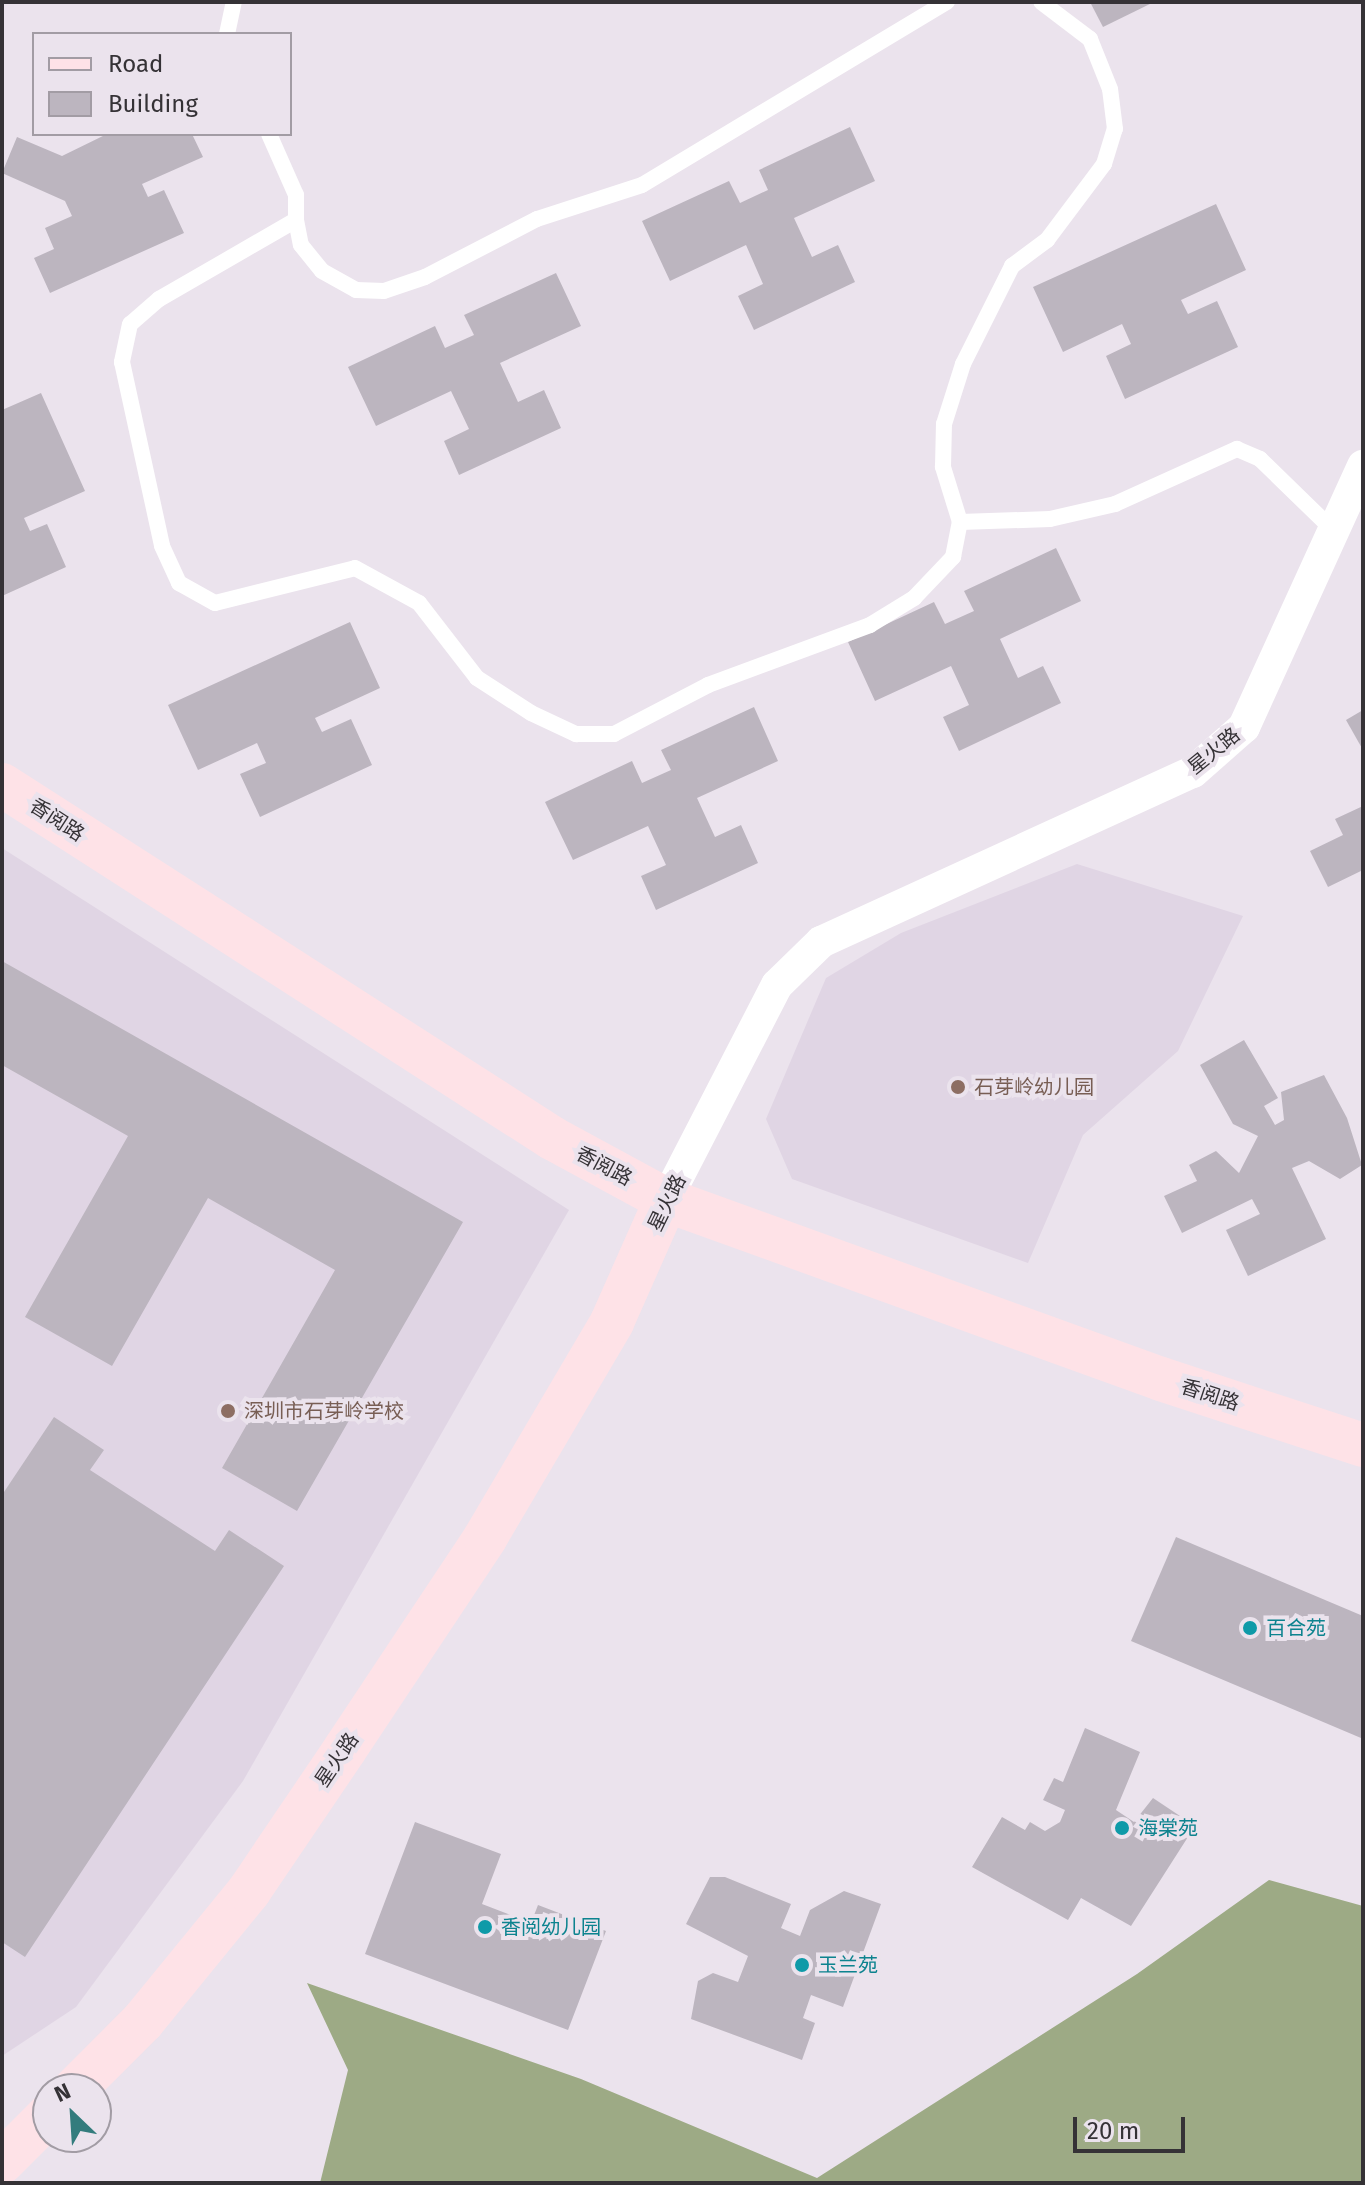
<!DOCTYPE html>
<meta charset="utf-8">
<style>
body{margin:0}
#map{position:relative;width:1365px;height:2185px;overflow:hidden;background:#ebe3ed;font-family:"Fira Sans","Noto Sans SC",sans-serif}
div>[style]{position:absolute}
.built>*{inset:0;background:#e0d5e4}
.forest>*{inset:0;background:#9daa85}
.building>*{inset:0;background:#bcb5bf}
.lane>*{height:16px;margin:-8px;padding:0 8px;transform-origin:8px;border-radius:8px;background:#fff}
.street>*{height:32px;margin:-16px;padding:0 16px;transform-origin:16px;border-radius:16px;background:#fff}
.secondary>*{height:44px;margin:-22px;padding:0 22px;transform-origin:22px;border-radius:22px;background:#fee2e7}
.dots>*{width:22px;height:22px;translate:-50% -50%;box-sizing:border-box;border:4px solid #ebe3ed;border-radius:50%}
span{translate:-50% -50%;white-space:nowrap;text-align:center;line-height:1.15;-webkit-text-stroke:8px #ebe3ed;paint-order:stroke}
.street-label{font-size:20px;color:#353236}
.education-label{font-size:20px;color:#785e54}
.left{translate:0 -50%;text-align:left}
.culture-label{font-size:20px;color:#0d838f}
.frame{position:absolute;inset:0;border:4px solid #353236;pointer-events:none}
.legend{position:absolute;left:32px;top:32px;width:260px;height:104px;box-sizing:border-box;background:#ebe3ed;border:2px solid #a29ca4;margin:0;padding:10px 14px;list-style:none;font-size:24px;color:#353236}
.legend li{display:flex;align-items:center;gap:16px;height:40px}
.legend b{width:40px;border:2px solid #a29ca4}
.north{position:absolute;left:32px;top:2073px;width:80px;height:80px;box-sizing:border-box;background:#ebe3ed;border:2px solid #a29ca4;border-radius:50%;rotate:335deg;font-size:22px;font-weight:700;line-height:32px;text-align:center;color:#353236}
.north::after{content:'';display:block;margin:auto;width:28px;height:36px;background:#337c7d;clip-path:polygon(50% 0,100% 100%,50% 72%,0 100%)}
.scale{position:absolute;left:1073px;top:2117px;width:112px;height:36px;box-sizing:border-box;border:4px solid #353236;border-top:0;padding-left:10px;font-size:24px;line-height:28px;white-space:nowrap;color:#353236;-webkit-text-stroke:6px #ebe3ed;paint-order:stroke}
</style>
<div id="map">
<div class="built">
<div style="clip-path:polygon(2px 848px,569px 1210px,243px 1781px,76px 2007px,2px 2056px)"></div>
<div style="clip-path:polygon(1077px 864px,1243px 916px,1178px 1051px,1083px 1135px,1028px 1263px,792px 1179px,766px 1119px,826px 978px,901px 933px)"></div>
</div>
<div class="forest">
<div style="clip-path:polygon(1269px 1880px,1363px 1906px,1363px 2183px,320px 2183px,348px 2070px,307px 1983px,581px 2079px,817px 2178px,1137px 1974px)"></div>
</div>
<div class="building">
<div style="clip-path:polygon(1090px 2px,1154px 2px,1103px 27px)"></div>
<div style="clip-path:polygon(850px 127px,875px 181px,794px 218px,812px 257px,838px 245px,855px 282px,754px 330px,738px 296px,763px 284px,746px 245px,670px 281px,642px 221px,729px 181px,740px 203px,768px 190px,759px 170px)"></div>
<div style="clip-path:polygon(107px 134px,192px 134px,203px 157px,142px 184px,148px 197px,164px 190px,184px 233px,50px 293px,34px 258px,54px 249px,45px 228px,72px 216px,65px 201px,2px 173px,17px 137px,62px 156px)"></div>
<div style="clip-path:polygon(1216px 204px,1246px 270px,1181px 300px,1188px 314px,1217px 301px,1238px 347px,1125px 399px,1106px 356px,1131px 344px,1122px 324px,1063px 352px,1033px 287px)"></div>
<div style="clip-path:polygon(556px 273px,581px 326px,500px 363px,518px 402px,544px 390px,561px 428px,459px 475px,444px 441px,469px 429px,451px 391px,376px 426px,348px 367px,435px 326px,445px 348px,474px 335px,464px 315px)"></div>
<div style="clip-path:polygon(41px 393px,85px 491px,24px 518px,30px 531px,47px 524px,66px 567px,2px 596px,2px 410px)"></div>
<div style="clip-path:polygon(1056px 548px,1081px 601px,1000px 639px,1018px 678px,1043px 666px,1061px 703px,959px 751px,943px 717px,969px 705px,951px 666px,875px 701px,848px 642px,934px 602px,945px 624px,974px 611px,964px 591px)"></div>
<div style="clip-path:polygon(350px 622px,380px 688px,315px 718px,322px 732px,351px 719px,372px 765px,260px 817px,240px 774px,266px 763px,257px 743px,198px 770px,168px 705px)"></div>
<div style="clip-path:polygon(754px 707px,778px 761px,697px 798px,715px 837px,741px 825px,758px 863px,656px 910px,641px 876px,666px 865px,648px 826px,573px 860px,545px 802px,632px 761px,642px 783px,671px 770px,661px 750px)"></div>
<div style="clip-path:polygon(1363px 710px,1363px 750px,1346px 720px)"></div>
<div style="clip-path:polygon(1363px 806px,1363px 870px,1328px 887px,1310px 851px,1343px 835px,1335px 819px)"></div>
<div style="clip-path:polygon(2px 961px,463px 1222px,297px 1511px,222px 1468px,335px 1270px,208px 1198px,112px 1366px,25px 1317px,128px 1136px,2px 1065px)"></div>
<div style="clip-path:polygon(1244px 1040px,1278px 1098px,1264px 1106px,1275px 1125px,1284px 1120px,1281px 1092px,1324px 1075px,1347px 1118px,1362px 1165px,1340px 1179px,1309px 1161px,1292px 1168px,1326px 1239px,1248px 1276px,1226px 1230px,1260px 1214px,1252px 1199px,1182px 1233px,1164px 1196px,1197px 1181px,1189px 1165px,1216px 1151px,1239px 1173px,1258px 1136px,1233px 1124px,1200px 1065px)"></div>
<div style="clip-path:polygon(54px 1417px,104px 1450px,90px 1470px,215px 1551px,229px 1530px,284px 1566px,25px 1957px,2px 1942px,2px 1495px)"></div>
<div style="clip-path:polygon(1176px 1537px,1363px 1616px,1361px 1738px,1131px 1641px)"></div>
<div style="clip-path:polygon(1085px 1728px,1140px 1752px,1116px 1810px,1134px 1822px,1153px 1798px,1195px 1826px,1131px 1926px,1081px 1898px,1068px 1920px,972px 1867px,1002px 1817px,1025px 1830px,1030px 1822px,1045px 1831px,1060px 1822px,1065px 1810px,1043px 1800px,1054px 1778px,1063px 1782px)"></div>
<div style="clip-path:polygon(415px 1822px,501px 1854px,482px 1904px,531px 1923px,538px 1905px,606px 1931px,568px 2030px,365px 1954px)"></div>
<div style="clip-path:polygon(710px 1877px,725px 1877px,791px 1904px,781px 1928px,800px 1936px,810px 1910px,844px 1891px,881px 1904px,843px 2007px,811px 1995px,803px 2018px,815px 2023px,802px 2060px,691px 2019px,698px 1981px,713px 1973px,738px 1982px,748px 1956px,686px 1924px)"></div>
</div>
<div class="lane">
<div style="left:227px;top:34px;width:33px;rotate:-78deg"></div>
<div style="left:269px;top:134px;width:67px;rotate:66.1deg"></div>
<div style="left:296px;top:195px;width:25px;rotate:90deg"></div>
<div style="left:296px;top:220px;width:158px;rotate:150deg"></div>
<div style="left:159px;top:299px;width:38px;rotate:139deg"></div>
<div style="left:130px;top:324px;width:39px;rotate:102deg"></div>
<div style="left:122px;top:362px;width:188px;rotate:77.7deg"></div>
<div style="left:162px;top:546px;width:41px;rotate:65.3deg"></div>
<div style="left:179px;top:583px;width:41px;rotate:29.1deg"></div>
<div style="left:215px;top:603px;width:144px;rotate:-14deg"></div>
<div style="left:355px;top:568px;width:73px;rotate:28.7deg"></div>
<div style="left:419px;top:603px;width:95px;rotate:52.3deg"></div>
<div style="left:477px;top:678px;width:64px;rotate:32.9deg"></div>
<div style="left:531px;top:713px;width:50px;rotate:25deg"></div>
<div style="left:576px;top:734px;width:38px"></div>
<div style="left:614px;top:734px;width:106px;rotate:-27.5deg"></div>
<div style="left:708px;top:685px;width:173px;rotate:-20.3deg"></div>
<div style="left:870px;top:625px;width:52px;rotate:-31.5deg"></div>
<div style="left:914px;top:598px;width:57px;rotate:-46.4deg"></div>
<div style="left:953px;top:557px;width:36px;rotate:-79deg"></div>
<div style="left:960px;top:522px;width:58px;rotate:-107.2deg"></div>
<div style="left:943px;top:467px;width:43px;rotate:-88.7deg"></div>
<div style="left:944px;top:424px;width:63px;rotate:-72.4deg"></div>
<div style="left:963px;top:364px;width:110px;rotate:-63.4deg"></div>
<div style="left:1012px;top:266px;width:44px;rotate:-36.6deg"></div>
<div style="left:1047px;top:240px;width:95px;rotate:-53.1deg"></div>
<div style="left:1104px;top:164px;width:37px;rotate:-73deg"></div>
<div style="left:1115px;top:129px;width:40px;rotate:-97.1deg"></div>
<div style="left:1110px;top:89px;width:54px;rotate:-111.8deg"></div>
<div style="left:1090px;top:39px;width:61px;rotate:-142.9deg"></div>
<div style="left:296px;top:220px;width:25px;rotate:79deg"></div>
<div style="left:301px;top:245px;width:33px;rotate:51deg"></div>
<div style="left:322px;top:271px;width:39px;rotate:29deg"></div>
<div style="left:356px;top:290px;width:28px;rotate:2deg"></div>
<div style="left:384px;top:291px;width:43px;rotate:-18.9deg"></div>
<div style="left:425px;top:277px;width:126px;rotate:-27.4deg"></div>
<div style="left:537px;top:219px;width:110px;rotate:-17.9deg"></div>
<div style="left:642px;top:185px;width:356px;rotate:-31deg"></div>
<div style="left:960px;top:522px;width:90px;rotate:-1.9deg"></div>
<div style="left:1050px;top:519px;width:67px;rotate:-13deg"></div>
<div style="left:1115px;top:504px;width:134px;rotate:-24.3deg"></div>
<div style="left:1237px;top:449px;width:25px;rotate:23deg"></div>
<div style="left:1260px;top:459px;width:103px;rotate:44.2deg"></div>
</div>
<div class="street">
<div style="left:666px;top:1200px;width:242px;rotate:-62.7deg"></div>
<div style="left:777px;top:985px;width:62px;rotate:-44.3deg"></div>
<div style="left:821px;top:942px;width:409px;rotate:-24.6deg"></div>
<div style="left:1193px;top:772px;width:68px;rotate:-41.4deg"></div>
<div style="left:1244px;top:727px;width:287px;rotate:-65.5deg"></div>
</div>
<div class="secondary">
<div style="left:2px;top:785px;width:654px;rotate:32.69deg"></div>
<div style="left:552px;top:1138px;width:130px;rotate:28.5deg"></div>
<div style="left:666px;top:1200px;width:526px;rotate:19.88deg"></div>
<div style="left:1161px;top:1379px;width:213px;rotate:18.1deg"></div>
<div style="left:75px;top:2089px;width:96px;rotate:-45deg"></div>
<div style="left:143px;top:2021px;width:168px;rotate:-50.8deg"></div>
<div style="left:249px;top:1891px;width:171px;rotate:-55.9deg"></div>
<div style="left:345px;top:1749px;width:253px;rotate:-56.4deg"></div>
<div style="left:485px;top:1538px;width:251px;rotate:-59.5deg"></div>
<div style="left:612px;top:1322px;width:133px;rotate:-66.1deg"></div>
<div style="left:2px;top:2162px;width:65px;rotate:-45deg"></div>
</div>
<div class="dots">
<div style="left:958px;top:1087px;background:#8d6e63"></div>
<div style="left:228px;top:1411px;background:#8d6e63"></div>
<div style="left:1250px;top:1628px;background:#0f9aa8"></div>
<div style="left:1122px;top:1828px;background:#0f9aa8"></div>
<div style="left:485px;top:1927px;background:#0f9aa8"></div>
<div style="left:802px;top:1965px;background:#0f9aa8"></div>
</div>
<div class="street-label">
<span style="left:1214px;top:751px;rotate:-39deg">星火路</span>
<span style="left:57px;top:820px;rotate:33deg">香阅路</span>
<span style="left:604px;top:1166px;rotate:28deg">香阅路</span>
<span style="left:667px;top:1203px;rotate:-64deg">星火路</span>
<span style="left:1210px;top:1395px;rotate:18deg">香阅路</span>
<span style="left:337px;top:1760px;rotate:-56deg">星火路</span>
</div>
<div class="education-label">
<span class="left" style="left:974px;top:1087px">石芽岭幼儿园</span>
<span class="left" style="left:244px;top:1411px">深圳市石芽岭学校</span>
</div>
<div class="culture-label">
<span class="left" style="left:1266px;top:1628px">百合苑</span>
<span class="left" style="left:1138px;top:1828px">海棠苑</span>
<span class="left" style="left:501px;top:1927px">香阅幼儿园</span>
<span class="left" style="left:818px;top:1965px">玉兰苑</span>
</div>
<div class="frame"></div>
<ul class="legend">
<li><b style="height:10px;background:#fee2e7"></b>Road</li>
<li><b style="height:22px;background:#bcb5bf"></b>Building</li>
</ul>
<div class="north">N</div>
<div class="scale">20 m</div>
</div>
